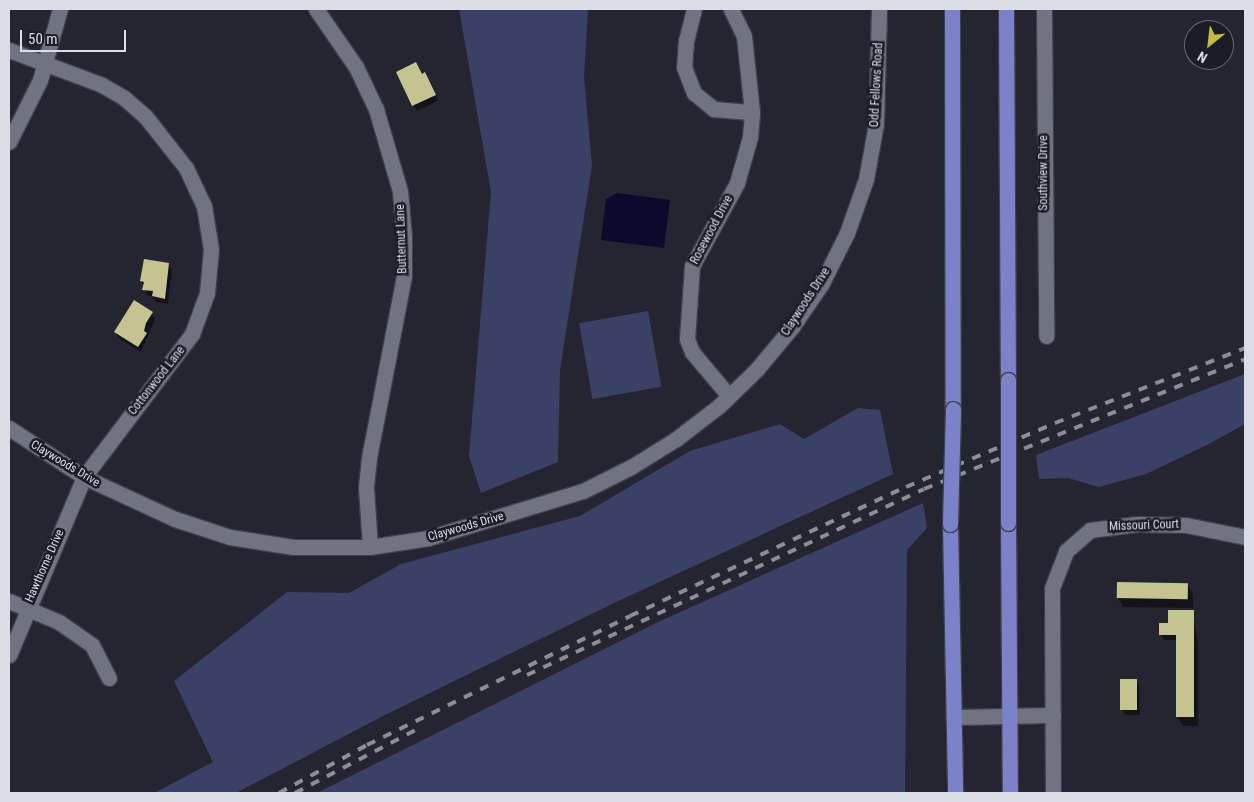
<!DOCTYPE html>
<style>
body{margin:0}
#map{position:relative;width:1254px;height:802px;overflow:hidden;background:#242531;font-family:"Roboto Condensed",sans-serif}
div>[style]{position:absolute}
.green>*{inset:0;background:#3b4066;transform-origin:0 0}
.water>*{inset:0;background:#0b0a2d}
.shadow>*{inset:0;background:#0007}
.building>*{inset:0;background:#c5c38f;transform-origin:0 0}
.roads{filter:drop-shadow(1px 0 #3f4049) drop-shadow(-1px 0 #3f4049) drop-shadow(0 1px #3f4049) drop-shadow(0 -1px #3f4049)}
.minor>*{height:15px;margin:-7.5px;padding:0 7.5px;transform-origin:7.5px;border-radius:7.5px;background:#707380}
.trunk>*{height:15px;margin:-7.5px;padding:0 7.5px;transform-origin:7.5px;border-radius:7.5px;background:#7b82ca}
.rail>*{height:4px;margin-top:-2px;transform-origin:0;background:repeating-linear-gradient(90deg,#8c8d96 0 9px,transparent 0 18px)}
.bridges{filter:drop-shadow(1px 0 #3f4049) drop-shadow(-1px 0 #3f4049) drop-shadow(0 1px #3f4049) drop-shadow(0 -1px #3f4049)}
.trunk-bridge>*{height:15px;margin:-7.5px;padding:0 7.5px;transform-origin:7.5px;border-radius:7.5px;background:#7b82ca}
span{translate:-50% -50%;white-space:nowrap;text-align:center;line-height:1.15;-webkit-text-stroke:5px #1a1c27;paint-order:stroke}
.street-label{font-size:12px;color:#dcdee5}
.frame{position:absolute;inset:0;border:10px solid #dcdee5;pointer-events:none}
.north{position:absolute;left:1184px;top:20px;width:50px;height:50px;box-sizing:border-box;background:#1a1c27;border:1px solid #686a73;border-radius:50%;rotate:209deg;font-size:14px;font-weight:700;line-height:20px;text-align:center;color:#dcdee5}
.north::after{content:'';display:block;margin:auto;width:18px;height:22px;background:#c3bd3e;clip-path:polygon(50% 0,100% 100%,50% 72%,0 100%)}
.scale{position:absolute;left:20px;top:30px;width:106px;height:22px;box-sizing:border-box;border:2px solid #dcdee5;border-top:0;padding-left:6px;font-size:15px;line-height:18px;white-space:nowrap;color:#dcdee5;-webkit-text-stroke:4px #1a1c27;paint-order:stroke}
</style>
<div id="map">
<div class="green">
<div style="clip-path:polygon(459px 9px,588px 9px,584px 77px,592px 166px,560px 370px,558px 462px,481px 493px,469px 456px,491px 192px)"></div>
<div style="left:648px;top:311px;width:77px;height:70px;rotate:80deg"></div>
<div style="clip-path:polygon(1245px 374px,1245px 424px,1207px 445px,1146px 474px,1099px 487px,1068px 478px,1039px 479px,1036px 455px)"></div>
<div style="clip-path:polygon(858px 408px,880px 410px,893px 474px,614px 603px,385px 715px,236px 793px,154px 793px,213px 762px,174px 681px,287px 592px,349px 593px,401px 564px,580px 516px,690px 451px,780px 424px,804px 439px)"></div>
<div style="clip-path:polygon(923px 503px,927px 528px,907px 550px,905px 793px,317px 793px,658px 622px)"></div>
</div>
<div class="water">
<div style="clip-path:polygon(617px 193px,670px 200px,664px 248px,601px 240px,606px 199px)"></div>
</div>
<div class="shadow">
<div style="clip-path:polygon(398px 72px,421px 76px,428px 80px,438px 101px,417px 111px)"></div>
<div style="clip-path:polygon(168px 264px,172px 270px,168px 304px,156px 302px,153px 297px,147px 295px,141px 281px)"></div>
<div style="clip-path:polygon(152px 313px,155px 319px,141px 352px,119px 338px,115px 332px)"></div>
<div style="clip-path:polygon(1187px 584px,1193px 594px,1193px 608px,1123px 607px,1118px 598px)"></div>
<div style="clip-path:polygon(1193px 611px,1198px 645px,1198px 726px,1183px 726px,1178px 717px,1178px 640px,1164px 640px,1161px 634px,1169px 624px)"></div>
<div style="clip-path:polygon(1136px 680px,1139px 686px,1140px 715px,1125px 715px,1122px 710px)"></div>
</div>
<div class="building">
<div style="clip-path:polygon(416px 62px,422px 74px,425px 72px,436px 95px,412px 106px,396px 72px)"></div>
<div style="clip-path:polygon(144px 259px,169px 263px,165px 299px,152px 296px,153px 291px,142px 290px,144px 282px,140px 281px)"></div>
<div style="clip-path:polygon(134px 300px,153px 312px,146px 323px,144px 331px,147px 333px,138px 347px,114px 332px)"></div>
<div style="left:1117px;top:582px;width:71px;height:16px;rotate:1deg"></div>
<div style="clip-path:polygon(1168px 610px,1194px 610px,1194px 717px,1176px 717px,1176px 635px,1159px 635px,1159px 623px,1168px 623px)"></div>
<div style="left:1120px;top:679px;width:17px;height:31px"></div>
</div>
<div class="roads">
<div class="minor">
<div style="left:316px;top:9px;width:70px;rotate:55.4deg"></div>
<div style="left:356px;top:67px;width:47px;rotate:64.5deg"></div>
<div style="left:376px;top:109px;width:85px;rotate:73.7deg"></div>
<div style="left:400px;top:191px;width:46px;rotate:85deg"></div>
<div style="left:404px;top:237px;width:39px;rotate:90deg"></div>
<div style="left:404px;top:276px;width:185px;rotate:100.9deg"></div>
<div style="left:369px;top:458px;width:30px;rotate:96deg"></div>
<div style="left:366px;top:488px;width:59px;rotate:86.1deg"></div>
<div style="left:694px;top:9px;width:32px;rotate:104deg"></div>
<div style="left:686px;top:40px;width:27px;rotate:94deg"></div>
<div style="left:684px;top:67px;width:28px;rotate:69deg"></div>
<div style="left:694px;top:93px;width:26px;rotate:39deg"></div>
<div style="left:714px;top:109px;width:38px;rotate:5deg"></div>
<div style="left:1044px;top:9px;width:327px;rotate:89.6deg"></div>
<div style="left:9px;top:50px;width:99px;rotate:20.6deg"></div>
<div style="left:102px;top:85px;width:24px;rotate:30deg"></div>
<div style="left:123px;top:97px;width:29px;rotate:41deg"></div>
<div style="left:145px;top:116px;width:66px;rotate:51.7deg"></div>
<div style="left:186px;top:168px;width:42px;rotate:64.7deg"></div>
<div style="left:204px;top:206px;width:44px;rotate:80.8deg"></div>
<div style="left:211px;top:249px;width:44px;rotate:95.2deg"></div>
<div style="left:207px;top:293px;width:44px;rotate:110.1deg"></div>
<div style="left:192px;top:334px;width:179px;rotate:127.1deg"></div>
<div style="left:84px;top:477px;width:193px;rotate:112.8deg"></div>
<div style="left:9px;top:142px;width:69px;rotate:-63.4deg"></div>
<div style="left:40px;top:80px;width:74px;rotate:-74.3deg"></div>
<div style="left:729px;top:396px;width:57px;rotate:-130.1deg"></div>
<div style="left:692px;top:352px;width:14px;rotate:-111deg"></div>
<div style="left:687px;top:339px;width:73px;rotate:-86.1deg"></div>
<div style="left:692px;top:266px;width:94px;rotate:-61.5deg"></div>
<div style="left:737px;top:183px;width:48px;rotate:-74.2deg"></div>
<div style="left:750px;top:137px;width:25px;rotate:-85deg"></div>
<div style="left:752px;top:112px;width:76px;rotate:-96deg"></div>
<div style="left:744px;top:36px;width:30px;rotate:-116deg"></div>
<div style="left:9px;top:428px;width:90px;rotate:33.2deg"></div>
<div style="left:84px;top:477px;width:100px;rotate:24.8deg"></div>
<div style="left:175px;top:519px;width:58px;rotate:18.1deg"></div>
<div style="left:230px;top:537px;width:64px;rotate:9deg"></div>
<div style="left:293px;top:547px;width:77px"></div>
<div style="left:370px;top:547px;width:59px;rotate:-8.8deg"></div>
<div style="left:428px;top:538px;width:162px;rotate:-16.9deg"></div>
<div style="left:583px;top:491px;width:54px;rotate:-26.6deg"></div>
<div style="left:631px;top:467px;width:53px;rotate:-31.9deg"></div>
<div style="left:676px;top:439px;width:54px;rotate:-37.5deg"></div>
<div style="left:719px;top:406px;width:53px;rotate:-44.2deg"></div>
<div style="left:757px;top:369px;width:55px;rotate:-50.2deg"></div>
<div style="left:792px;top:327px;width:53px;rotate:-55.7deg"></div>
<div style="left:822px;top:283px;width:56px;rotate:-63.4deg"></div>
<div style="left:847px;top:233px;width:57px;rotate:-70.6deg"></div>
<div style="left:866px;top:179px;width:56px;rotate:-79.7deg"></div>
<div style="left:876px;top:124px;width:115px;rotate:-88.5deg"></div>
<div style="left:9px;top:601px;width:54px;rotate:22.8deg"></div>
<div style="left:59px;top:622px;width:40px;rotate:34.9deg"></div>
<div style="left:92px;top:645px;width:37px;rotate:63deg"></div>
<div style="left:956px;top:717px;width:97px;rotate:-1.2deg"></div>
<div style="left:1053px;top:793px;width:205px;rotate:-90.3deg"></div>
<div style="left:1052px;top:588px;width:40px;rotate:-69deg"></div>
<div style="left:1066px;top:551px;width:32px;rotate:-41deg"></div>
<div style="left:1090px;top:530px;width:47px;rotate:-7.3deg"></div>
<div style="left:1137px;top:524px;width:49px;rotate:1.2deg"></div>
<div style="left:1186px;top:525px;width:60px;rotate:11.5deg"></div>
</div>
<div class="trunk">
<div style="left:952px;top:9px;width:400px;rotate:89.9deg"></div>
<div style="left:1006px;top:9px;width:371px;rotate:89.7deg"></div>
<div style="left:1008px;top:523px;width:270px;rotate:89.6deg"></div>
<div style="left:950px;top:524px;width:269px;rotate:88.9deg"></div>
</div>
</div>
<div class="rail">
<div style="left:527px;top:675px;width:438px;rotate:-25.1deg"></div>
<div style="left:924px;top:489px;width:346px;rotate:-22deg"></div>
<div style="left:279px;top:793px;width:100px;rotate:-28.6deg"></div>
<div style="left:367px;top:745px;width:293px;rotate:-26.1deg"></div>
<div style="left:630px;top:616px;width:305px;rotate:-25.1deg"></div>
<div style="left:906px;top:487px;width:162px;rotate:-23.2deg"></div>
<div style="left:1055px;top:423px;width:204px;rotate:-21.5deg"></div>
<div style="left:295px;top:793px;width:142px;rotate:-27.6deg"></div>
</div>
<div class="bridges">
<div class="trunk-bridge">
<div style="left:1008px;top:523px;width:143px;rotate:-90deg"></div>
<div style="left:950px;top:524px;width:115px;rotate:-88.5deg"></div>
</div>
</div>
<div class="street-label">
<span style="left:877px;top:85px;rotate:-87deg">Odd Fellows Road</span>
<span style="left:1044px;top:173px;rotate:-90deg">Southview Drive</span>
<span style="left:712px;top:230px;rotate:-62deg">Rosewood Drive</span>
<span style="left:402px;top:239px;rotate:-92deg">Butternut Lane</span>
<span style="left:806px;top:302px;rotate:-57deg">Claywoods Drive</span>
<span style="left:157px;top:381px;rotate:-52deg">Cottonwood Lane</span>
<span style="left:65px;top:464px;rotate:31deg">Claywoods Drive</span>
<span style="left:1144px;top:526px;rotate:-2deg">Missouri Court</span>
<span style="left:466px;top:527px;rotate:-16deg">Claywoods Drive</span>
<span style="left:45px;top:566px;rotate:-66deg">Hawthorne Drive</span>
</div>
<div class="frame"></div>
<div class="north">N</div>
<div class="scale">50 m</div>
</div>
